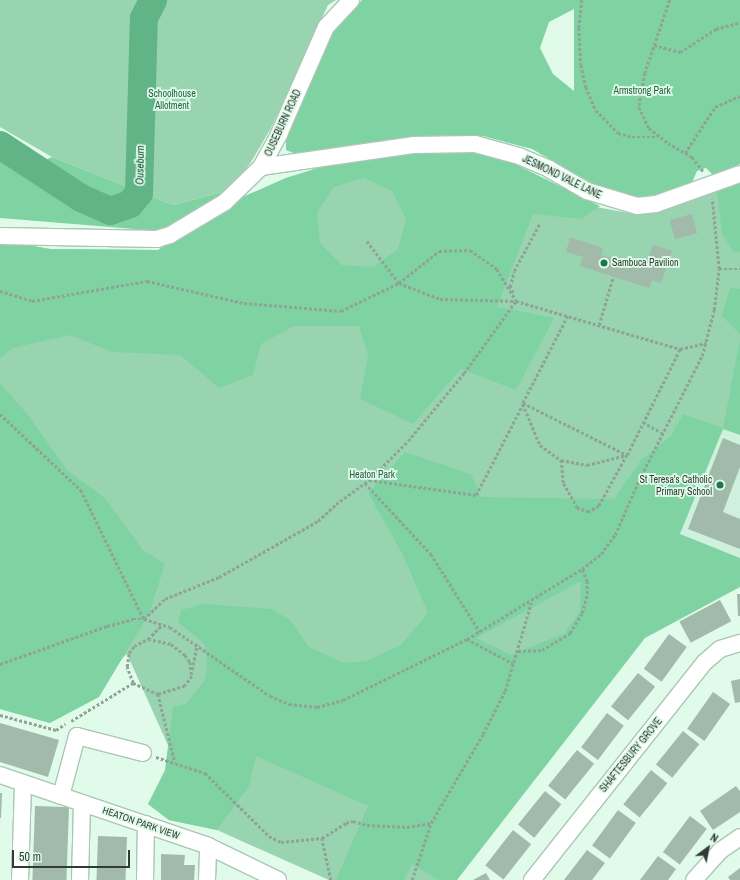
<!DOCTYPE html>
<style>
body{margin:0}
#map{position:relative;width:740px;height:880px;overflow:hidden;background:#e0fbea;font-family:"Archivo Narrow",sans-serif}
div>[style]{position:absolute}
.built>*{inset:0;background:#cff0dc}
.green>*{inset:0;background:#98d4b0}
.forest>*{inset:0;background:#7fd3a3}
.river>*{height:28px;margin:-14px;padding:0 14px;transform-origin:14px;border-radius:14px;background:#61b486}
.building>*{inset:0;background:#a1baaa;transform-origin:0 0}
.path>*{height:2.5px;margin-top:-1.25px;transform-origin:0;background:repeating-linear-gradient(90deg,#8fa396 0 3px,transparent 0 5px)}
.roads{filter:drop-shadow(1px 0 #acc6b6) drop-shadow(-1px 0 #acc6b6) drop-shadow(0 1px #acc6b6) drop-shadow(0 -1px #acc6b6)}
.minor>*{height:16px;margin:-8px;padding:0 8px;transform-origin:8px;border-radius:8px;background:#fff}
.dots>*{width:11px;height:11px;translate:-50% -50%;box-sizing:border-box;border:2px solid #e0fbea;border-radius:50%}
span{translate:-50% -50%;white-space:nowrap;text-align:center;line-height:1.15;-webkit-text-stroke:3.5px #e0fbea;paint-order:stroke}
.park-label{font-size:10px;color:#236041}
.street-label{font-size:10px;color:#303b34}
.poi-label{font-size:10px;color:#303b34}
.left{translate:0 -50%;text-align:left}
.right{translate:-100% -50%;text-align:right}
.water-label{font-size:11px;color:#02492b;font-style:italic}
.north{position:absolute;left:688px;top:828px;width:40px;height:40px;-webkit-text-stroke:3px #e0fbea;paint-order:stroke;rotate:32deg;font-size:11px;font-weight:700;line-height:16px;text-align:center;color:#303b34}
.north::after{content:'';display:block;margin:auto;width:14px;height:18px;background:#303b34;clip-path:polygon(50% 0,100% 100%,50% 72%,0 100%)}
.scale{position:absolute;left:12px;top:850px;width:118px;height:18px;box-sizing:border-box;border:2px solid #303b34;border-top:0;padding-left:5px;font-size:12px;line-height:14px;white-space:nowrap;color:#303b34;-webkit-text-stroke:3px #e0fbea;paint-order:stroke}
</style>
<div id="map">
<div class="built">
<div style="clip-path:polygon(723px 428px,740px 435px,740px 558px,680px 535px)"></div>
</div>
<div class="green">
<div style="clip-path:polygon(0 0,336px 0,328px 5px,271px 128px,251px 162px,230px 190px,173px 205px,52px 157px,0 127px)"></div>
<div style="clip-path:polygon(344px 160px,634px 214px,710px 193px,720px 187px,740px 181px,740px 397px,671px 529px,457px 880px,329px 880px,217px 830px,169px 820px,148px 804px,176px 763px,127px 654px,50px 723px,0 709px,0 245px,16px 243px,50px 249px,158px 250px,243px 197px,286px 178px)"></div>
</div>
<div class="forest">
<div style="clip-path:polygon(evenodd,362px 0,740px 0,740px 164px,718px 175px,712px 174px,706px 168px,697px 171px,691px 185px,655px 199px,638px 199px,604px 190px,532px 149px,483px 136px,443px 135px,296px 154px,286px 150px,286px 133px,334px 29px,362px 0,574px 9px,574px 91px,553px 74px,540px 48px,549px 22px,574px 9px)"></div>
<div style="clip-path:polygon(evenodd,456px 149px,501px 157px,600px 206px,582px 219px,533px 214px,497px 307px,554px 318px,516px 390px,461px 369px,413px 424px,360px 399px,368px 355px,359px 326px,294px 326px,261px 344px,253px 375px,219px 388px,180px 355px,112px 352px,70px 335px,12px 348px,0 359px,0 245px,16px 243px,50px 249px,158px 250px,243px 197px,286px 178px,344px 160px,456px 149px,364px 178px,392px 191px,406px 219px,398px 249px,373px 267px,342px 265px,320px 243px,317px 213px,334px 187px,364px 178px)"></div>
<div style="clip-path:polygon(0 154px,24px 169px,52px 157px,173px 205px,230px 190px,159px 231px,0 218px)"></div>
<div style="clip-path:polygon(740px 180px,740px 252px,734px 252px,722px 234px,717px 193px,722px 187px)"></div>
<div style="clip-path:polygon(730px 288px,740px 289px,740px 334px,722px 316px)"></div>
<div style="clip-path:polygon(evenodd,740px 340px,740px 435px,723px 429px,680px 534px,740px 558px,740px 587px,645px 638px,457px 880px,439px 880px,412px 864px,404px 880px,336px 880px,368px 806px,256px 756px,249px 786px,217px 830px,169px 820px,148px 804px,165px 770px,173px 707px,186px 704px,204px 681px,207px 668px,205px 644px,178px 622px,181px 610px,203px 604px,272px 609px,290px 620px,309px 647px,344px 663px,366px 661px,401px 645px,428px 613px,403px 555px,368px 493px,405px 452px,471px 474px,481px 497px,614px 499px,641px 460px,671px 436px,683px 414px,723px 428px,740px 340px,581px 581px,580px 611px,565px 633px,511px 655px,476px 638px,581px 581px)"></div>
<div style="clip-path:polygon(0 383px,28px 415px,68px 471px,104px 497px,143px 550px,165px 564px,149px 614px,99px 697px,50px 723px,0 709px)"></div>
</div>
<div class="river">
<div style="left:0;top:145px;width:97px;rotate:33.2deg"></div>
<div style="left:81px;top:198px;width:32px;rotate:24deg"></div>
<div style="left:110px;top:211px;width:21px;rotate:-19deg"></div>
<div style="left:130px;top:204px;width:14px;rotate:-51deg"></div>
<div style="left:139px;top:193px;width:175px;rotate:-88.4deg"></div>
<div style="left:144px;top:18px;width:20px;rotate:-63deg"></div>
</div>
<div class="building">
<div style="left:692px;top:214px;width:20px;height:23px;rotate:75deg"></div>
<div style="clip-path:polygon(570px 237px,603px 248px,601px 255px,639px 267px,641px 262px,646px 264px,653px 245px,672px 251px,661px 283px,652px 280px,649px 288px,580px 266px,583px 257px,566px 252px)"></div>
<div style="clip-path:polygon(723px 438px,740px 445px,740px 467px,723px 512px,740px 519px,740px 549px,688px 529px)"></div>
<div style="clip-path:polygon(737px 594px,740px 594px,740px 616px,738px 616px)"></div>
<div style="left:720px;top:600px;width:24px;height:46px;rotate:62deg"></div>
<div style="left:669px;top:634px;width:22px;height:43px;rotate:36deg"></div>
<div style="left:638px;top:673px;width:22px;height:43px;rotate:39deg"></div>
<div style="clip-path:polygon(740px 679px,740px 702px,735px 703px,731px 681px)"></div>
<div style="left:713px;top:692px;width:21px;height:45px;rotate:35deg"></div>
<div style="left:607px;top:713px;width:21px;height:43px;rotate:37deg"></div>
<div style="clip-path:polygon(0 723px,59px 740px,48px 777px,0 762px)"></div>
<div style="left:683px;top:731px;width:21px;height:43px;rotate:39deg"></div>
<div style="left:577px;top:750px;width:22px;height:46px;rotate:39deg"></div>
<div style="left:651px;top:770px;width:21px;height:44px;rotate:39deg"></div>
<div style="clip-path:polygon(736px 786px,740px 791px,740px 812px,713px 830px,700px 811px)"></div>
<div style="left:545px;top:791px;width:21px;height:43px;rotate:39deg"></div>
<div style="clip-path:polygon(0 793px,2px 793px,1px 818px,0 818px)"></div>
<div style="left:35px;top:806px;width:34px;height:74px;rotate:2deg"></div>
<div style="left:618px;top:810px;width:22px;height:44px;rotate:36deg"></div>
<div style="left:690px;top:816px;width:21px;height:45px;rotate:37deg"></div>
<div style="left:513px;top:830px;width:23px;height:45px;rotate:38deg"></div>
<div style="left:98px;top:836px;width:29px;height:44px;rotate:2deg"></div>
<div style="clip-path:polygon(587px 850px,605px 863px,592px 880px,564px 880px)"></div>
<div style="clip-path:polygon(161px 854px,185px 855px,184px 865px,195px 865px,194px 880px,161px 880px)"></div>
<div style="clip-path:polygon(658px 856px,676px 869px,668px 880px,640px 880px)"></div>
<div style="clip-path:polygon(740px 868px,740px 880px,730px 880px,728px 877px)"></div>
<div style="clip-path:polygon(486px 873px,490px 880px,473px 880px)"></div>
</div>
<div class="path">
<div style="left:582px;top:0;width:28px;rotate:96deg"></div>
<div style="left:579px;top:28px;width:37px;rotate:87deg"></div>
<div style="left:581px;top:65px;width:23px;rotate:77deg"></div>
<div style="left:586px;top:87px;width:25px;rotate:67deg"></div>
<div style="left:596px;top:110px;width:32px;rotate:46deg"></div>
<div style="left:618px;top:133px;width:15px;rotate:16deg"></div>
<div style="left:632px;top:137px;width:26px"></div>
<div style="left:670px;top:0;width:77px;rotate:108.9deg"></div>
<div style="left:645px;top:73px;width:35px;rotate:100deg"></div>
<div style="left:639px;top:107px;width:23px;rotate:65deg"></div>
<div style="left:649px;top:128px;width:24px;rotate:38deg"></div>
<div style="left:668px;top:143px;width:28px;rotate:30deg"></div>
<div style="left:692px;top:157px;width:18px;rotate:52deg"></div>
<div style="left:654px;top:45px;width:27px;rotate:15deg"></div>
<div style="left:680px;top:52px;width:43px;rotate:-32.6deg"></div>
<div style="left:716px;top:29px;width:25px;rotate:-16deg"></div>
<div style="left:685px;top:153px;width:55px;rotate:-56.9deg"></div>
<div style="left:715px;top:107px;width:27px;rotate:-24deg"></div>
<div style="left:367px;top:241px;width:53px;rotate:52.7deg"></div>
<div style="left:399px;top:283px;width:44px;rotate:21.3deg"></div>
<div style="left:440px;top:299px;width:75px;rotate:1.5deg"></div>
<div style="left:719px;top:269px;width:21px"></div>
<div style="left:0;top:291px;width:34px;rotate:17deg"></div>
<div style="left:32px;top:301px;width:117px;rotate:-9.9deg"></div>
<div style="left:147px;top:281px;width:99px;rotate:12.8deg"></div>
<div style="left:244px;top:303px;width:97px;rotate:4.7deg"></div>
<div style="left:341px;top:311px;width:64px;rotate:-25.8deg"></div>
<div style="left:399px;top:283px;width:51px;rotate:-38.7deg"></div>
<div style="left:439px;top:251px;width:31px;rotate:-2deg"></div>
<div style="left:470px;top:250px;width:33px;rotate:35deg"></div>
<div style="left:497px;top:269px;width:37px;rotate:59deg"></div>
<div style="left:513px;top:293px;width:7px;rotate:-117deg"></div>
<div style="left:510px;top:287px;width:16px;rotate:-76deg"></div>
<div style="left:514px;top:271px;width:55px;rotate:-61.6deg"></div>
<div style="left:568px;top:316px;width:98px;rotate:117.3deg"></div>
<div style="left:523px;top:403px;width:116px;rotate:26.6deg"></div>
<div style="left:627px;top:455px;width:119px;rotate:-63.4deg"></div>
<div style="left:599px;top:325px;width:50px;rotate:-73.7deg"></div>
<div style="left:523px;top:404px;width:44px;rotate:67.5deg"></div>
<div style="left:540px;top:445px;width:26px;rotate:36deg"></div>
<div style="left:561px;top:460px;width:26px;rotate:11deg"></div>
<div style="left:587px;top:465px;width:41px;rotate:-14deg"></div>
<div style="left:627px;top:455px;width:58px;rotate:118.8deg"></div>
<div style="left:599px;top:506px;width:12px;rotate:149deg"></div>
<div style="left:589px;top:512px;width:13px;rotate:-162deg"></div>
<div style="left:577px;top:508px;width:29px;rotate:-119deg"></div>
<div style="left:563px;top:483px;width:23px;rotate:-95deg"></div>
<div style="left:0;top:414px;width:111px;rotate:43.2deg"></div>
<div style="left:81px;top:490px;width:144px;rotate:64deg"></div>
<div style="left:144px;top:619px;width:29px;rotate:-44deg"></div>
<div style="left:165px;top:599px;width:58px;rotate:-22.2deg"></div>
<div style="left:219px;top:577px;width:114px;rotate:-29.5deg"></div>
<div style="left:318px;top:521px;width:25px;rotate:-43deg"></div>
<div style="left:336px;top:504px;width:41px;rotate:-36deg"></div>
<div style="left:369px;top:480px;width:55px;rotate:-45deg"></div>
<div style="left:408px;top:441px;width:88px;rotate:-50.5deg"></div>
<div style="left:464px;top:373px;width:89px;rotate:-54.2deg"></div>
<div style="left:516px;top:301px;width:171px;rotate:16.3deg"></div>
<div style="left:680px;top:349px;width:27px;rotate:-13deg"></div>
<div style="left:643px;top:422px;width:22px;rotate:30deg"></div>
<div style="left:369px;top:480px;width:108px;rotate:8deg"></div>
<div style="left:476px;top:495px;width:102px;rotate:-62.7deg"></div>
<div style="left:365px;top:483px;width:97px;rotate:47.1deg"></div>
<div style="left:431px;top:554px;width:92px;rotate:57.9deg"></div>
<div style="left:148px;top:639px;width:20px;rotate:-45deg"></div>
<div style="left:467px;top:639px;width:53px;rotate:28deg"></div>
<div style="left:518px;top:651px;width:24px;rotate:-2deg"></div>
<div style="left:542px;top:650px;width:33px;rotate:-31deg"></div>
<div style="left:570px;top:633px;width:23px;rotate:-59deg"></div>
<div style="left:582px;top:613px;width:20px;rotate:-75deg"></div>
<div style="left:587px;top:594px;width:12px;rotate:-90deg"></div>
<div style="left:587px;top:582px;width:14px;rotate:-111deg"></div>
<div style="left:0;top:664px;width:114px;rotate:-19.6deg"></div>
<div style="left:107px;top:626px;width:27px;rotate:-15deg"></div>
<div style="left:133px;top:619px;width:11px"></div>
<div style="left:144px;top:619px;width:27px;rotate:17deg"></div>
<div style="left:170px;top:627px;width:121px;rotate:34.6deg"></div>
<div style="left:270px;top:696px;width:21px;rotate:23deg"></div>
<div style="left:289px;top:704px;width:28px;rotate:6deg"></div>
<div style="left:317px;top:707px;width:27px;rotate:-15deg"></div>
<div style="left:343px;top:700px;width:138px;rotate:-26.2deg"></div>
<div style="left:467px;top:639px;width:135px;rotate:-31.3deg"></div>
<div style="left:582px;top:569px;width:24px;rotate:-38deg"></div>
<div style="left:601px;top:554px;width:24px;rotate:-54deg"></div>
<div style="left:615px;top:535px;width:60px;rotate:-66.4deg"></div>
<div style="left:639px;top:480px;width:139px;rotate:-63.1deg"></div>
<div style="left:702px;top:356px;width:48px;rotate:-75.4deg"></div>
<div style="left:714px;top:310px;width:41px;rotate:-83deg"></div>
<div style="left:719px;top:269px;width:70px;rotate:-95.7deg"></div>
<div style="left:192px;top:670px;width:26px;rotate:-79deg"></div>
<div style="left:133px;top:683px;width:17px;rotate:-111deg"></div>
<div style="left:127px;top:667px;width:14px;rotate:-82deg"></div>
<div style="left:129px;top:653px;width:9px;rotate:-54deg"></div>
<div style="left:134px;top:646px;width:16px;rotate:-27deg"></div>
<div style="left:148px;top:639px;width:24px;rotate:12deg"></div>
<div style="left:171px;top:644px;width:18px;rotate:38deg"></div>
<div style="left:185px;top:655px;width:9px;rotate:54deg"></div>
<div style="left:190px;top:662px;width:14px;rotate:82deg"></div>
<div style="left:192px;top:676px;width:12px;rotate:125deg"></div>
<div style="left:185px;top:686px;width:28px;rotate:163deg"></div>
<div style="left:0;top:715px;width:58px;rotate:15deg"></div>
<div style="left:56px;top:730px;width:11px;rotate:-34deg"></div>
<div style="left:71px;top:721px;width:73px;rotate:-31.5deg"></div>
<div style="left:133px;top:683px;width:27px;rotate:24deg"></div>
<div style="left:158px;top:694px;width:70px;rotate:76deg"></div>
<div style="left:156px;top:757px;width:52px;rotate:18.1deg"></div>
<div style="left:205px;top:773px;width:90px;rotate:44.5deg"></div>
<div style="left:269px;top:836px;width:13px;rotate:27deg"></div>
<div style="left:281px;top:842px;width:41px;rotate:-5.6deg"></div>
<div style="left:322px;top:838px;width:28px;rotate:-32deg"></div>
<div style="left:346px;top:823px;width:7px;rotate:-16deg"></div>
<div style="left:353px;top:821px;width:15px;rotate:16deg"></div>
<div style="left:367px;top:825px;width:40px;rotate:2.9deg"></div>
<div style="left:407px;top:827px;width:24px;rotate:-9deg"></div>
<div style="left:322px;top:838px;width:43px;rotate:77.9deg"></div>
<div style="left:412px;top:880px;width:60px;rotate:-71.6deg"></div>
<div style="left:431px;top:823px;width:103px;rotate:-59.7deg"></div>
<div style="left:483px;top:734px;width:48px;rotate:-62.9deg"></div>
<div style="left:505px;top:691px;width:92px;rotate:-73.5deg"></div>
</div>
<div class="roads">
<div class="minor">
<div style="left:261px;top:167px;width:155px;rotate:-8.2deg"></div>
<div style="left:414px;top:145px;width:61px;rotate:-0.9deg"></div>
<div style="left:475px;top:144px;width:46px;rotate:15.3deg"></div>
<div style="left:519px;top:156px;width:33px;rotate:23deg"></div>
<div style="left:549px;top:169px;width:44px;rotate:30.1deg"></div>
<div style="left:587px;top:191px;width:52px;rotate:16.7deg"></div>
<div style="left:637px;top:206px;width:19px;rotate:-6deg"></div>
<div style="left:656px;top:204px;width:89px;rotate:-19.7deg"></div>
<div style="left:0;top:236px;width:157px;rotate:1.1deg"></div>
<div style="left:157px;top:239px;width:14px;rotate:-17deg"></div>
<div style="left:170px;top:235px;width:64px;rotate:-31deg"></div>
<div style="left:225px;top:202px;width:50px;rotate:-44.2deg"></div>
<div style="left:261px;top:167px;width:38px;rotate:-61deg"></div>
<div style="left:279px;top:134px;width:117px;rotate:-66.3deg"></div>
<div style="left:326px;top:27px;width:37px;rotate:-47deg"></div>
<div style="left:0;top:775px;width:220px;rotate:18.8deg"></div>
<div style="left:208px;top:846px;width:78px;rotate:25.9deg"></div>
<div style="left:61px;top:796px;width:62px;rotate:-75.1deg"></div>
<div style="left:77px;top:736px;width:68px;rotate:14.4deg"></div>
<div style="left:20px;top:880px;width:97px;rotate:-88.2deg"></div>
<div style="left:80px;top:880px;width:77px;rotate:-88.5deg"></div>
<div style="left:145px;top:880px;width:56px;rotate:-89deg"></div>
<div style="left:207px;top:880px;width:34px;rotate:-88deg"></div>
<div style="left:532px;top:880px;width:278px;rotate:-51.6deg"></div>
<div style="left:705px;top:662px;width:20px;rotate:-41deg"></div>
<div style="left:720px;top:649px;width:21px;rotate:-17deg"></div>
<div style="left:694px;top:880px;width:39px;rotate:-48deg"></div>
<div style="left:720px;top:851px;width:24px;rotate:-35deg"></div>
</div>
</div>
<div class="dots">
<div style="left:604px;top:263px;background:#1a764b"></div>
<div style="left:720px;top:485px;background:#1a764b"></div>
</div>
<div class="park-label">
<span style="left:642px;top:91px">Armstrong Park</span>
<span style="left:172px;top:99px">Schoolhouse<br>Allotment</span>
<span style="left:372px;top:475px">Heaton Park</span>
</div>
<div class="street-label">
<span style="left:283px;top:123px;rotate:-65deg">OUSEBURN ROAD</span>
<span style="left:562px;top:177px;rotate:26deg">JESMOND VALE LANE</span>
<span style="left:631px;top:755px;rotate:-51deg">SHAFTESBURY GROVE</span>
<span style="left:141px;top:823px;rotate:19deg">HEATON PARK VIEW</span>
</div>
<div class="poi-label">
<span class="left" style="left:612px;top:263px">Sambuca Pavilion</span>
<span class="right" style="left:712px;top:485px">St Teresa's Catholic<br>Primary School</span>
</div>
<div class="water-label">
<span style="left:140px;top:165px;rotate:-89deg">Ouseburn</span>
</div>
<div class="north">N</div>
<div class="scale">50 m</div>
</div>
